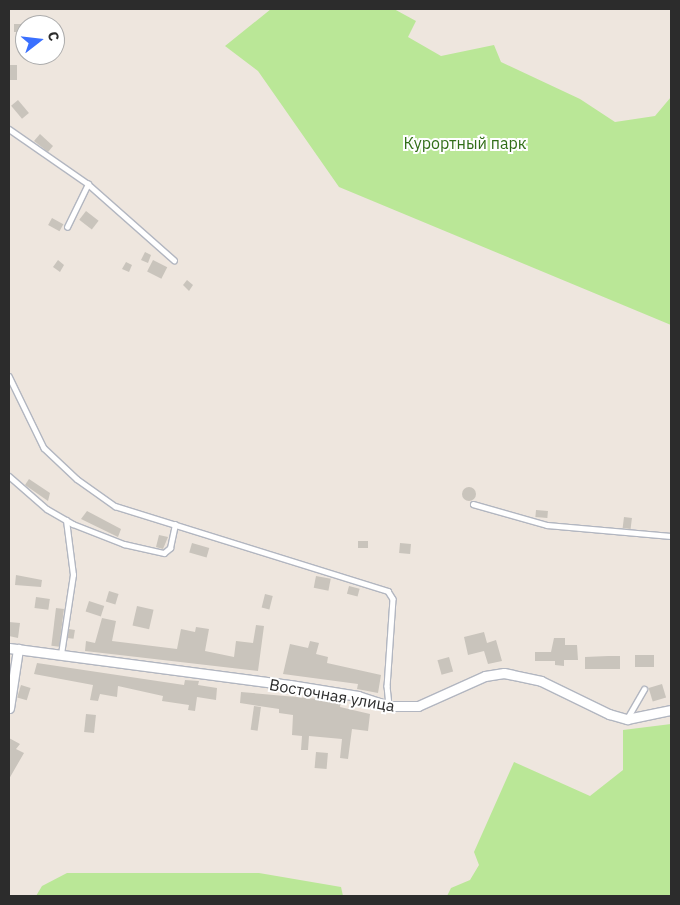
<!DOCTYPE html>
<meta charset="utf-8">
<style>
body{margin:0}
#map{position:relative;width:680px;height:905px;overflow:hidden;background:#eee6de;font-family:"IBM Plex Sans",sans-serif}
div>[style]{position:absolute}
.green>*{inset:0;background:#bae797}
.building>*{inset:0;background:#c9c4bc;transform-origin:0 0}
.round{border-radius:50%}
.roads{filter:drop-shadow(1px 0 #b2b6c0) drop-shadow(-1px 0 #b2b6c0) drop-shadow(0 1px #b2b6c0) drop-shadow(0 -1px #b2b6c0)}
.lane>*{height:4.5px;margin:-2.25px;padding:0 2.25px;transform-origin:2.25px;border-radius:2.25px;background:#fff}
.street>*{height:9px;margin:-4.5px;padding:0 4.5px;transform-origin:4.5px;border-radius:4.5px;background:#fff}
span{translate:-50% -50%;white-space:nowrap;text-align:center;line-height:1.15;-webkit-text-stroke:4px #fff;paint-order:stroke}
.park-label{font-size:16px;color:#316e17}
.street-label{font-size:16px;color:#2c2c2c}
.frame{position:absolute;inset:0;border:10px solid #2c2c2c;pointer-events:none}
.north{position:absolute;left:15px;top:15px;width:50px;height:50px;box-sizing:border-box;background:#fff;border:1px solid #ababab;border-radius:50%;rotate:74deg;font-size:14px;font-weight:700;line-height:20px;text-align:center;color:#2c2c2c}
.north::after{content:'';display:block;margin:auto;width:18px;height:22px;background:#3a70ff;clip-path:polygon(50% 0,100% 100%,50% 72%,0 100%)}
</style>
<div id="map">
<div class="green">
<div style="clip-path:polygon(271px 9px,394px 9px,416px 21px,408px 37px,441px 56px,494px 45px,501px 62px,580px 99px,615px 122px,655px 116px,671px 97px,671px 325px,339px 187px,258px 71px,225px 46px)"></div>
<div style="clip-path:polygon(671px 724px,671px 896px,447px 896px,451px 888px,470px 880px,479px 865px,474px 852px,514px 762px,590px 796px,623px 770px,623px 730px)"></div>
<div style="clip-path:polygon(67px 873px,259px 873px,341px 887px,343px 896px,36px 896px,42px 886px)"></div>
</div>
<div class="building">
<div style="left:14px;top:24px;width:11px;height:8px"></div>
<div style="left:9px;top:65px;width:8px;height:15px"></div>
<div style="left:18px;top:100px;width:17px;height:9px;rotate:50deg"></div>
<div style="clip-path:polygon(40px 134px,53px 146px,48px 152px,34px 141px)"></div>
<div style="left:86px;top:211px;width:16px;height:11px;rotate:38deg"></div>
<div style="left:52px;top:218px;width:13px;height:8px;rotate:29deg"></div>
<div style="clip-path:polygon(145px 252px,151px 255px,148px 263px,141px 260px)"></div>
<div style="clip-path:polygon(58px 260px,64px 265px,60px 272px,53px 267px)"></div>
<div style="left:153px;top:260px;width:16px;height:13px;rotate:27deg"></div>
<div style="clip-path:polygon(126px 262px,132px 265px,129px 272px,122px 269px)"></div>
<div style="clip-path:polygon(187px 280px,193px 285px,189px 291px,183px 285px)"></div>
<div style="clip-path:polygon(29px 479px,50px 493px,48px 501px,25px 485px)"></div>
<div class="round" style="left:462px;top:487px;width:14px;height:14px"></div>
<div style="left:536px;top:510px;width:12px;height:7px;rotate:5deg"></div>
<div style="clip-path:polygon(87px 511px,121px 529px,118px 537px,81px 519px)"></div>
<div style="left:624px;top:517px;width:8px;height:11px;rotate:7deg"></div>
<div style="clip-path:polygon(159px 535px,168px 537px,163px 549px,156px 547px)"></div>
<div style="left:368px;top:541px;width:7px;height:10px;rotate:90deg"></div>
<div style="left:192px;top:543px;width:18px;height:10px;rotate:16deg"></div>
<div style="left:400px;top:543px;width:11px;height:10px;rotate:5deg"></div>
<div style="clip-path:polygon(16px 575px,42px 580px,41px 587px,15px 585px)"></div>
<div style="left:316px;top:576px;width:15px;height:12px;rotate:11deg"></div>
<div style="left:349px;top:586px;width:11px;height:8px;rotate:15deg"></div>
<div style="left:109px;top:591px;width:10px;height:11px;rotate:17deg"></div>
<div style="left:265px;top:594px;width:8px;height:14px;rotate:14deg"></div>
<div style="left:36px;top:597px;width:14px;height:11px;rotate:8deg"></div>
<div style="left:89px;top:601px;width:16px;height:11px;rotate:18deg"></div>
<div style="left:137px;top:606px;width:17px;height:20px;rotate:13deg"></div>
<div style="left:56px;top:608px;width:8px;height:38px;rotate:7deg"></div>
<div style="clip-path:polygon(102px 618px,116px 621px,112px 641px,177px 649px,181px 629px,195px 632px,196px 627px,209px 629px,205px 651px,234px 657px,236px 641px,253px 643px,256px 625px,264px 626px,258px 671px,85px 651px,86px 641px,95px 643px)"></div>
<div style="clip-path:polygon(9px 622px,20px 623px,18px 638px,9px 636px)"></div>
<div style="left:69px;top:629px;width:6px;height:9px;rotate:9deg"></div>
<div style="clip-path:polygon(484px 632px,487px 643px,496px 640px,502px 661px,488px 664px,484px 651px,468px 655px,464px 637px)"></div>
<div style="clip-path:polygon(554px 638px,565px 638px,565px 645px,577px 645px,578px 660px,564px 660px,564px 666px,555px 665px,555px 661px,535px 661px,535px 652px,551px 652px)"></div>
<div style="clip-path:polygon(310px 641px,319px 643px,316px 654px,328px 657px,327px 663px,381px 675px,378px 693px,357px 689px,358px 684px,283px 674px,290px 644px,308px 648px)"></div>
<div style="left:654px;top:655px;width:12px;height:19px;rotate:90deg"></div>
<div style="clip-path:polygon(608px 656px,620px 656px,620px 669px,585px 669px,585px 657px)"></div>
<div style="left:449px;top:657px;width:15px;height:12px;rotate:74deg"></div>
<div style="clip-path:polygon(37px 663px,184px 685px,185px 680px,199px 681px,198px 685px,217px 688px,216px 700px,197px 697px,195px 711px,188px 710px,189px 705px,162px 701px,163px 696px,118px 686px,117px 697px,100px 694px,98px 701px,90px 700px,93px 685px,34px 674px)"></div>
<div style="left:662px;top:684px;width:14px;height:14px;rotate:73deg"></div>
<div style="left:21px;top:685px;width:10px;height:13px;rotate:17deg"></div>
<div style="clip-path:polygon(241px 692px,341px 701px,340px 707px,370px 714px,368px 731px,352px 729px,348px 759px,340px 758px,342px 739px,309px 736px,308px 750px,301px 750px,302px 736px,292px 735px,293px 715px,279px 713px,279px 709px,240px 703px)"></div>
<div style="left:254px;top:706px;width:7px;height:24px;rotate:8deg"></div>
<div style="left:86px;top:714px;width:10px;height:18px;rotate:6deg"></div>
<div style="clip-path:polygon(9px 738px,20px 744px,16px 749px,24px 753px,9px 779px)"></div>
<div style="left:316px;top:752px;width:12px;height:16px;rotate:5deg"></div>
</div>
<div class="roads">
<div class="lane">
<div style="left:9px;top:129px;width:96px;rotate:34.8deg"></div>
<div style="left:88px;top:184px;width:115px;rotate:41.5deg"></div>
<div style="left:67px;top:227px;width:48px;rotate:-64deg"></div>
<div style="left:9px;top:376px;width:80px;rotate:64.1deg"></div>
<div style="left:44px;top:448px;width:45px;rotate:43.2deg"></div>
<div style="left:77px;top:479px;width:47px;rotate:35.4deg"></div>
<div style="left:115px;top:506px;width:286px;rotate:17.3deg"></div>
<div style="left:388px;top:591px;width:9px;rotate:58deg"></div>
<div style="left:393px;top:599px;width:87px;rotate:93.9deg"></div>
<div style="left:387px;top:686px;width:19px;rotate:84deg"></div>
<div style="left:9px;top:476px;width:50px;rotate:41deg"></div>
<div style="left:47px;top:509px;width:30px;rotate:30deg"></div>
<div style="left:73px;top:524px;width:55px;rotate:21.4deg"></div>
<div style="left:124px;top:544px;width:41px;rotate:12.7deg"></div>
<div style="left:164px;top:553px;width:8px;rotate:-40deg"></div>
<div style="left:170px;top:548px;width:24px;rotate:-78deg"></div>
<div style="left:473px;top:504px;width:77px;rotate:15.8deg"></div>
<div style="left:547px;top:525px;width:124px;rotate:5.1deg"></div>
<div style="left:61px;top:654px;width:80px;rotate:-81.4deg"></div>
<div style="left:73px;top:575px;width:55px;rotate:-97.3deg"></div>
<div style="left:628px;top:717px;width:32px;rotate:-60deg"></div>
</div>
<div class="street">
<div style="left:9px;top:648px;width:283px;rotate:7.5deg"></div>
<div style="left:290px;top:685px;width:69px;rotate:9.2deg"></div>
<div style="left:358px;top:696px;width:33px;rotate:18deg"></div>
<div style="left:389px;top:706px;width:29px"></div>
<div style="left:418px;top:706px;width:73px;rotate:-24.1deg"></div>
<div style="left:485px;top:676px;width:19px;rotate:-9deg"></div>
<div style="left:504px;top:673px;width:38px;rotate:12deg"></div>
<div style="left:541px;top:681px;width:76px;rotate:25.9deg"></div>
<div style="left:609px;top:714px;width:19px;rotate:16deg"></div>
<div style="left:627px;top:719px;width:45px;rotate:-11.6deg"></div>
<div style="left:9px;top:708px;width:60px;rotate:-81.3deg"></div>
</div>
</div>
<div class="park-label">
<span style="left:465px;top:143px">Курортный парк</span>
</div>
<div class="street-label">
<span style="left:332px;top:695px;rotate:10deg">Восточная улица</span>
</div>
<div class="frame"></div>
<div class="north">С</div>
</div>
